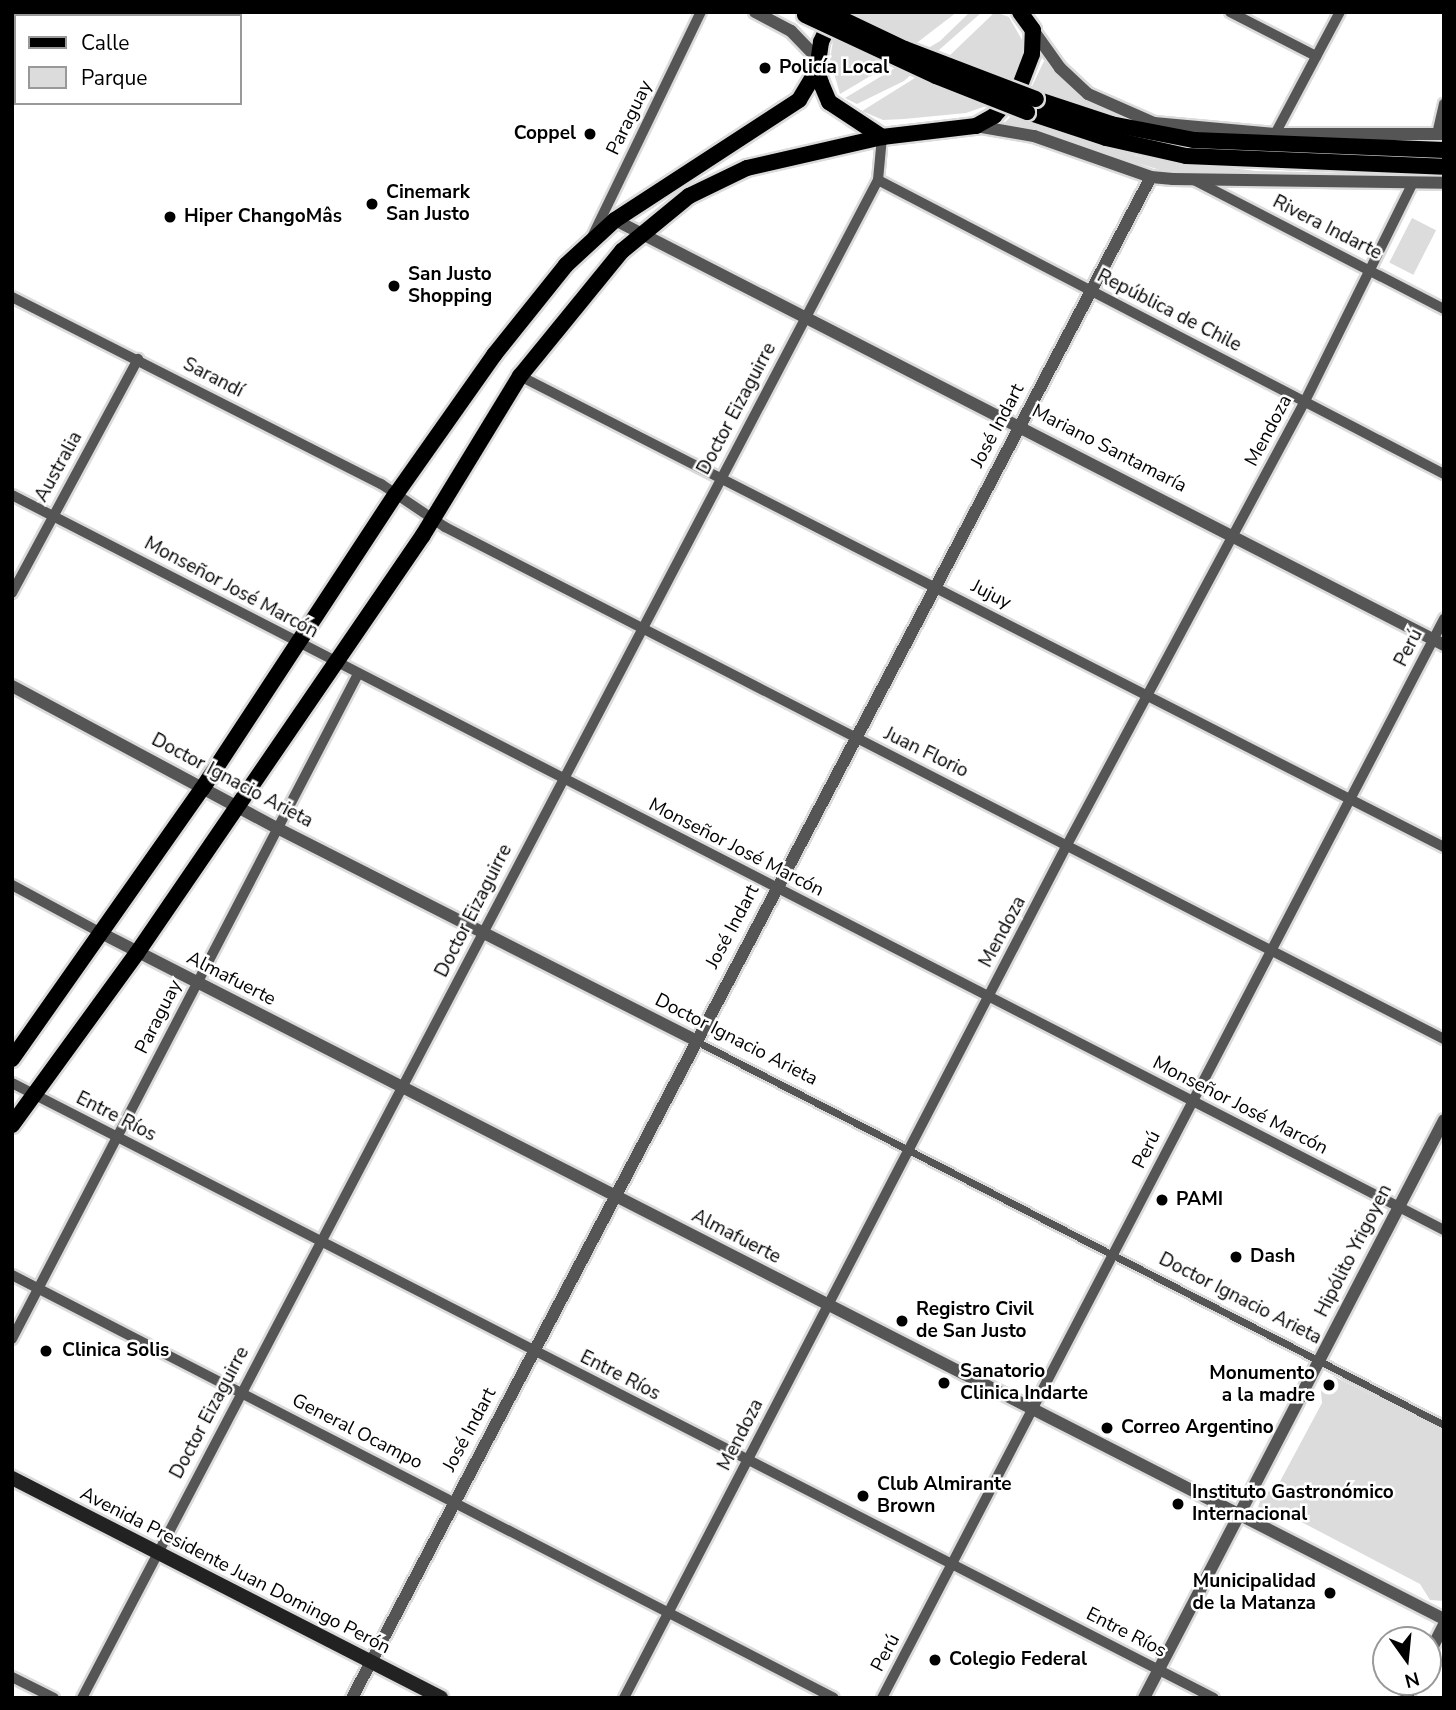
<!DOCTYPE html>
<meta charset="utf-8">
<style>
body{margin:0}
#map{position:relative;width:1456px;height:1710px;overflow:hidden;background:#fff;font-family:"Nunito Sans",sans-serif}
div>[style]{position:absolute}
.green>*{inset:0;background:#dcdcdc;transform-origin:0 0}
.roads{filter:drop-shadow(2px 0 #dbdbdb) drop-shadow(-2px 0 #dbdbdb) drop-shadow(0 2px #dbdbdb) drop-shadow(0 -2px #dbdbdb)}
.pedestrian>*{height:7px;margin:-3.5px;padding:0 3.5px;transform-origin:3.5px;border-radius:3.5px;background:#555}
.minor>*{height:10px;margin:-5px;padding:0 5px;transform-origin:5px;border-radius:5px;background:#555}
.tertiary>*{height:12px;margin:-6px;padding:0 6px;transform-origin:6px;border-radius:6px;background:#555}
.secondary>*{height:14px;margin:-7px;padding:0 7px;transform-origin:7px;border-radius:7px;background:#222}
.primary>*{height:16px;margin:-8px;padding:0 8px;transform-origin:8px;border-radius:8px;background:#000}
.trunk>*{height:16px;margin:-8px;padding:0 8px;transform-origin:8px;border-radius:8px;background:#000}
.bridges{filter:drop-shadow(2px 0 #dbdbdb) drop-shadow(-2px 0 #dbdbdb) drop-shadow(0 2px #dbdbdb) drop-shadow(0 -2px #dbdbdb)}
.primary-bridge>*{height:16px;margin:-8px;padding:0 8px;transform-origin:8px;border-radius:8px;background:#000}
.dots>*{width:19px;height:19px;translate:-50% -50%;box-sizing:border-box;border:4px solid #fff;border-radius:50%}
span{translate:-50% -50%;white-space:nowrap;text-align:center;line-height:1.15;-webkit-text-stroke:5px #fff;paint-order:stroke}
.poi-label{font-size:19px;color:#000;font-weight:700}
.left{translate:0 -50%;text-align:left}
.right{translate:-100% -50%;text-align:right}
.street-label{font-size:19px;color:#000}
.frame{position:absolute;inset:0;border:14px solid #000;pointer-events:none}
.legend{position:absolute;left:14px;top:14px;width:228px;height:91px;box-sizing:border-box;background:#fff;border:2px solid #999;margin:0;padding:9px 12px;list-style:none;font-size:21px;color:#000}
.legend li{display:flex;align-items:center;gap:14px;height:35px}
.legend b{width:35px;border:2px solid #999}
.north{position:absolute;left:1372px;top:1626px;width:70px;height:70px;box-sizing:border-box;background:#fff;border:2px solid #999;border-radius:50%;rotate:165deg;font-size:19px;font-weight:700;line-height:28px;text-align:center;color:#000}
.north::after{content:'';display:block;margin:auto;width:24px;height:32px;background:#000;clip-path:polygon(50% 0,100% 100%,50% 72%,0 100%)}
</style>
<div id="map">
<div class="green">
<div style="clip-path:polygon(855px 12px,957px 12px,884px 68px,840px 94px,830px 59px,833px 41px)"></div>
<div style="clip-path:polygon(970px 12px,982px 12px,904px 81px,857px 104px,845px 98px,940px 41px)"></div>
<div style="clip-path:polygon(995px 12px,1009px 17px,1022px 40px,1022px 56px,1014px 82px,986px 106px,966px 113px,904px 119px,883px 120px,862px 111px,947px 58px)"></div>
<div style="clip-path:polygon(1044px 61px,1084px 99px,1138px 125px,1178px 134px,1250px 140px,1444px 139px,1444px 144px,1218px 140px,1176px 135px,1131px 124px,1044px 98px,1027px 122px,1137px 156px,1256px 171px,1444px 175px,1444px 180px,1174px 174px,1003px 124px,1023px 105px)"></div>
<div style="left:1412px;top:218px;width:27px;height:50px;rotate:27deg"></div>
<div style="clip-path:polygon(1333px 1376px,1444px 1430px,1444px 1601px,1430px 1600px,1420px 1584px,1288px 1515px,1270px 1516px,1258px 1507px,1262px 1495px,1277px 1487px,1322px 1403px,1320px 1381px,1329px 1382px)"></div>
</div>
<div class="roads">
<div class="pedestrian">
<div style="left:696px;top:1041px;width:841px;rotate:27.17deg"></div>
</div>
<div class="minor">
<div style="left:1230px;top:12px;width:97px;rotate:27.1deg"></div>
<div style="left:1275px;top:134px;width:138px;rotate:-62deg"></div>
<div style="left:1437px;top:134px;width:31px;rotate:-77deg"></div>
<div style="left:878px;top:180px;width:638px;rotate:27.45deg"></div>
<div style="left:1194px;top:180px;width:281px;rotate:27.3deg"></div>
<div style="left:593px;top:235px;width:248px;rotate:-64.2deg"></div>
<div style="left:12px;top:297px;width:414px;rotate:26.9deg"></div>
<div style="left:381px;top:484px;width:77px;rotate:33.9deg"></div>
<div style="left:445px;top:527px;width:1123px;rotate:27.14deg"></div>
<div style="left:520px;top:376px;width:1037px;rotate:27.01deg"></div>
<div style="left:12px;top:495px;width:1610px;rotate:27.17deg"></div>
<div style="left:12px;top:593px;width:266px;rotate:-61.7deg"></div>
<div style="left:12px;top:885px;width:101px;rotate:28.3deg"></div>
<div style="left:12px;top:1083px;width:1350px;rotate:27.1deg"></div>
<div style="left:12px;top:1275px;width:924px;rotate:27.23deg"></div>
<div style="left:12px;top:1339px;width:750px;rotate:-62.51deg"></div>
<div style="left:12px;top:1677px;width:47px;rotate:26.6deg"></div>
<div style="left:82px;top:1698px;width:1714px;rotate:-62.33deg"></div>
<div style="left:878px;top:180px;width:43px;rotate:-84.7deg"></div>
<div style="left:624px;top:1698px;width:963px;rotate:-62.56deg"></div>
<div style="left:1068px;top:843px;width:502px;rotate:-61.8deg"></div>
<div style="left:1305px;top:401px;width:244px;rotate:-63.7deg"></div>
<div style="left:882px;top:1698px;width:1217px;rotate:-62.49deg"></div>
</div>
<div class="tertiary">
<div style="left:755px;top:12px;width:41px;rotate:27.8deg"></div>
<div style="left:791px;top:31px;width:40px;rotate:46deg"></div>
<div style="left:1033px;top:30px;width:47px;rotate:54.6deg"></div>
<div style="left:1060px;top:68px;width:38px;rotate:43deg"></div>
<div style="left:1088px;top:94px;width:72px;rotate:23.7deg"></div>
<div style="left:1154px;top:123px;width:121px;rotate:5.2deg"></div>
<div style="left:1275px;top:134px;width:169px"></div>
<div style="left:976px;top:126px;width:59px;rotate:9.8deg"></div>
<div style="left:1034px;top:136px;width:124px;rotate:19.3deg"></div>
<div style="left:1151px;top:177px;width:22px;rotate:5deg"></div>
<div style="left:1173px;top:179px;width:271px;rotate:0.8deg"></div>
<div style="left:615px;top:220px;width:932px;rotate:27.14deg"></div>
<div style="left:12px;top:686px;width:301px;rotate:28.2deg"></div>
<div style="left:277px;top:828px;width:469px;rotate:26.9deg"></div>
<div style="left:101px;top:933px;width:1508px;rotate:27.06deg"></div>
<div style="left:1428px;top:1656px;width:35px;rotate:-63deg"></div>
<div style="left:352px;top:1698px;width:1718px;rotate:-62.29deg"></div>
<div style="left:1144px;top:1698px;width:651px;rotate:-62.57deg"></div>
<div style="left:1406px;top:1698px;width:18px;rotate:-63deg"></div>
</div>
<div class="secondary">
<div style="left:12px;top:1478px;width:482px;rotate:27.1deg"></div>
</div>
<div class="primary">
<div style="left:1036px;top:99px;width:79px;rotate:18.4deg"></div>
<div style="left:1111px;top:124px;width:85px;rotate:10.9deg"></div>
<div style="left:1194px;top:140px;width:250px;rotate:2.3deg"></div>
<div style="left:1027px;top:112px;width:83px;rotate:18.2deg"></div>
<div style="left:1106px;top:138px;width:82px;rotate:12.7deg"></div>
<div style="left:1186px;top:156px;width:258px;rotate:2.4deg"></div>
</div>
<div class="trunk">
<div style="left:834px;top:14px;width:31px;rotate:115deg"></div>
<div style="left:821px;top:42px;width:28px;rotate:98deg"></div>
<div style="left:817px;top:70px;width:14px;rotate:73deg"></div>
<div style="left:821px;top:83px;width:21px;rotate:67deg"></div>
<div style="left:829px;top:102px;width:64px;rotate:33.4deg"></div>
<div style="left:12px;top:1059px;width:330px;rotate:-54.9deg"></div>
<div style="left:202px;top:789px;width:353px;rotate:-56.7deg"></div>
<div style="left:396px;top:494px;width:170px;rotate:-54.8deg"></div>
<div style="left:494px;top:355px;width:115px;rotate:-51.3deg"></div>
<div style="left:566px;top:265px;width:67px;rotate:-42.6deg"></div>
<div style="left:615px;top:220px;width:220px;rotate:-33.1deg"></div>
<div style="left:799px;top:100px;width:35px;rotate:-59deg"></div>
<div style="left:12px;top:1125px;width:213px;rotate:-54deg"></div>
<div style="left:137px;top:953px;width:506px;rotate:-55.62deg"></div>
<div style="left:423px;top:535px;width:186px;rotate:-58.6deg"></div>
<div style="left:520px;top:376px;width:161px;rotate:-50.8deg"></div>
<div style="left:622px;top:251px;width:87px;rotate:-39.4deg"></div>
<div style="left:689px;top:196px;width:64px;rotate:-25.8deg"></div>
<div style="left:747px;top:168px;width:139px;rotate:-12.9deg"></div>
<div style="left:882px;top:137px;width:95px;rotate:-6.7deg"></div>
<div style="left:976px;top:126px;width:21px;rotate:-29deg"></div>
<div style="left:994px;top:116px;width:38px;rotate:-48deg"></div>
<div style="left:1019px;top:88px;width:36px;rotate:-69deg"></div>
<div style="left:1032px;top:54px;width:24px;rotate:-88deg"></div>
<div style="left:1033px;top:30px;width:22px;rotate:-126deg"></div>
</div>
</div>
<div class="bridges">
<div class="primary-bridge">
<div style="left:827px;top:12px;width:86px;rotate:25.4deg"></div>
<div style="left:905px;top:49px;width:140px;rotate:20.9deg"></div>
<div style="left:805px;top:15px;width:145px;rotate:25deg"></div>
<div style="left:936px;top:76px;width:98px;rotate:21.6deg"></div>
</div>
</div>
<div class="dots">
<div style="left:765px;top:68px;background:#000"></div>
<div style="left:590px;top:134px;background:#000"></div>
<div style="left:372px;top:204px;background:#000"></div>
<div style="left:170px;top:217px;background:#000"></div>
<div style="left:394px;top:286px;background:#000"></div>
<div style="left:1162px;top:1200px;background:#000"></div>
<div style="left:1236px;top:1257px;background:#000"></div>
<div style="left:902px;top:1321px;background:#000"></div>
<div style="left:46px;top:1351px;background:#000"></div>
<div style="left:944px;top:1383px;background:#000"></div>
<div style="left:1329px;top:1385px;background:#000"></div>
<div style="left:1107px;top:1428px;background:#000"></div>
<div style="left:863px;top:1496px;background:#000"></div>
<div style="left:1178px;top:1504px;background:#000"></div>
<div style="left:1330px;top:1593px;background:#000"></div>
<div style="left:935px;top:1660px;background:#000"></div>
</div>
<div class="poi-label">
<span class="left" style="left:779px;top:68px">Policía Local</span>
<span class="right" style="left:576px;top:134px">Coppel</span>
<span class="left" style="left:386px;top:204px">Cinemark<br>San Justo</span>
<span class="left" style="left:184px;top:217px">Hiper ChangoMâs</span>
<span class="left" style="left:408px;top:286px">San Justo<br>Shopping</span>
<span class="left" style="left:1176px;top:1200px">PAMI</span>
<span class="left" style="left:1250px;top:1257px">Dash</span>
<span class="left" style="left:916px;top:1321px">Registro Civil<br>de San Justo</span>
<span class="left" style="left:62px;top:1351px">Clinica Solis</span>
<span class="left" style="left:960px;top:1383px">Sanatorio<br>Clinica Indarte</span>
<span class="right" style="left:1315px;top:1385px">Monumento<br>a la madre</span>
<span class="left" style="left:1121px;top:1428px">Correo Argentino</span>
<span class="left" style="left:877px;top:1496px">Club Almirante<br>Brown</span>
<span class="left" style="left:1192px;top:1504px">Instituto Gastronómico<br>Internacional</span>
<span class="right" style="left:1316px;top:1593px">Municipalidad<br>de la Matanza</span>
<span class="left" style="left:949px;top:1660px">Colegio Federal</span>
</div>
<div class="street-label">
<span style="left:630px;top:118px;rotate:-64deg">Paraguay</span>
<span style="left:1327px;top:228px;rotate:27deg">Rivera Indarte</span>
<span style="left:1169px;top:311px;rotate:27deg">República de Chile</span>
<span style="left:213px;top:378px;rotate:27deg">Sarandí</span>
<span style="left:737px;top:409px;rotate:-62deg">Doctor Eizaguirre</span>
<span style="left:998px;top:426px;rotate:-62deg">José Indart</span>
<span style="left:1269px;top:431px;rotate:-62deg">Mendoza</span>
<span style="left:1109px;top:449px;rotate:27deg">Mariano Santamaría</span>
<span style="left:59px;top:467px;rotate:-61deg">Australia</span>
<span style="left:231px;top:588px;rotate:28deg">Monseñor José Marcón</span>
<span style="left:991px;top:595px;rotate:27deg">Jujuy</span>
<span style="left:1409px;top:648px;rotate:-63deg">Perú</span>
<span style="left:926px;top:753px;rotate:26deg">Juan Florio</span>
<span style="left:232px;top:781px;rotate:28deg">Doctor Ignacio Arieta</span>
<span style="left:736px;top:848px;rotate:27deg">Monseñor José Marcón</span>
<span style="left:474px;top:911px;rotate:-63deg">Doctor Eizaguirre</span>
<span style="left:733px;top:927px;rotate:-62deg">José Indart</span>
<span style="left:1003px;top:932px;rotate:-62deg">Mendoza</span>
<span style="left:231px;top:979px;rotate:27deg">Almafuerte</span>
<span style="left:159px;top:1017px;rotate:-63deg">Paraguay</span>
<span style="left:736px;top:1040px;rotate:27deg">Doctor Ignacio Arieta</span>
<span style="left:1240px;top:1106px;rotate:27deg">Monseñor José Marcón</span>
<span style="left:116px;top:1117px;rotate:27deg">Entre Ríos</span>
<span style="left:1147px;top:1150px;rotate:-63deg">Perú</span>
<span style="left:736px;top:1237px;rotate:27deg">Almafuerte</span>
<span style="left:1354px;top:1251px;rotate:-63deg">Hipólito Yrigoyen</span>
<span style="left:1240px;top:1299px;rotate:27deg">Doctor Ignacio Arieta</span>
<span style="left:620px;top:1376px;rotate:27deg">Entre Ríos</span>
<span style="left:210px;top:1413px;rotate:-62deg">Doctor Eizaguirre</span>
<span style="left:470px;top:1430px;rotate:-62deg">José Indart</span>
<span style="left:357px;top:1432px;rotate:27deg">General Ocampo</span>
<span style="left:741px;top:1435px;rotate:-63deg">Mendoza</span>
<span style="left:235px;top:1571px;rotate:27deg">Avenida Presidente Juan Domingo Perón</span>
<span style="left:1126px;top:1633px;rotate:27deg">Entre Ríos</span>
<span style="left:886px;top:1653px;rotate:-62deg">Perú</span>
</div>
<div class="frame"></div>
<ul class="legend">
<li><b style="height:9px;background:#000"></b>Calle</li>
<li><b style="height:19px;background:#dcdcdc"></b>Parque</li>
</ul>
<div class="north">N</div>
</div>
